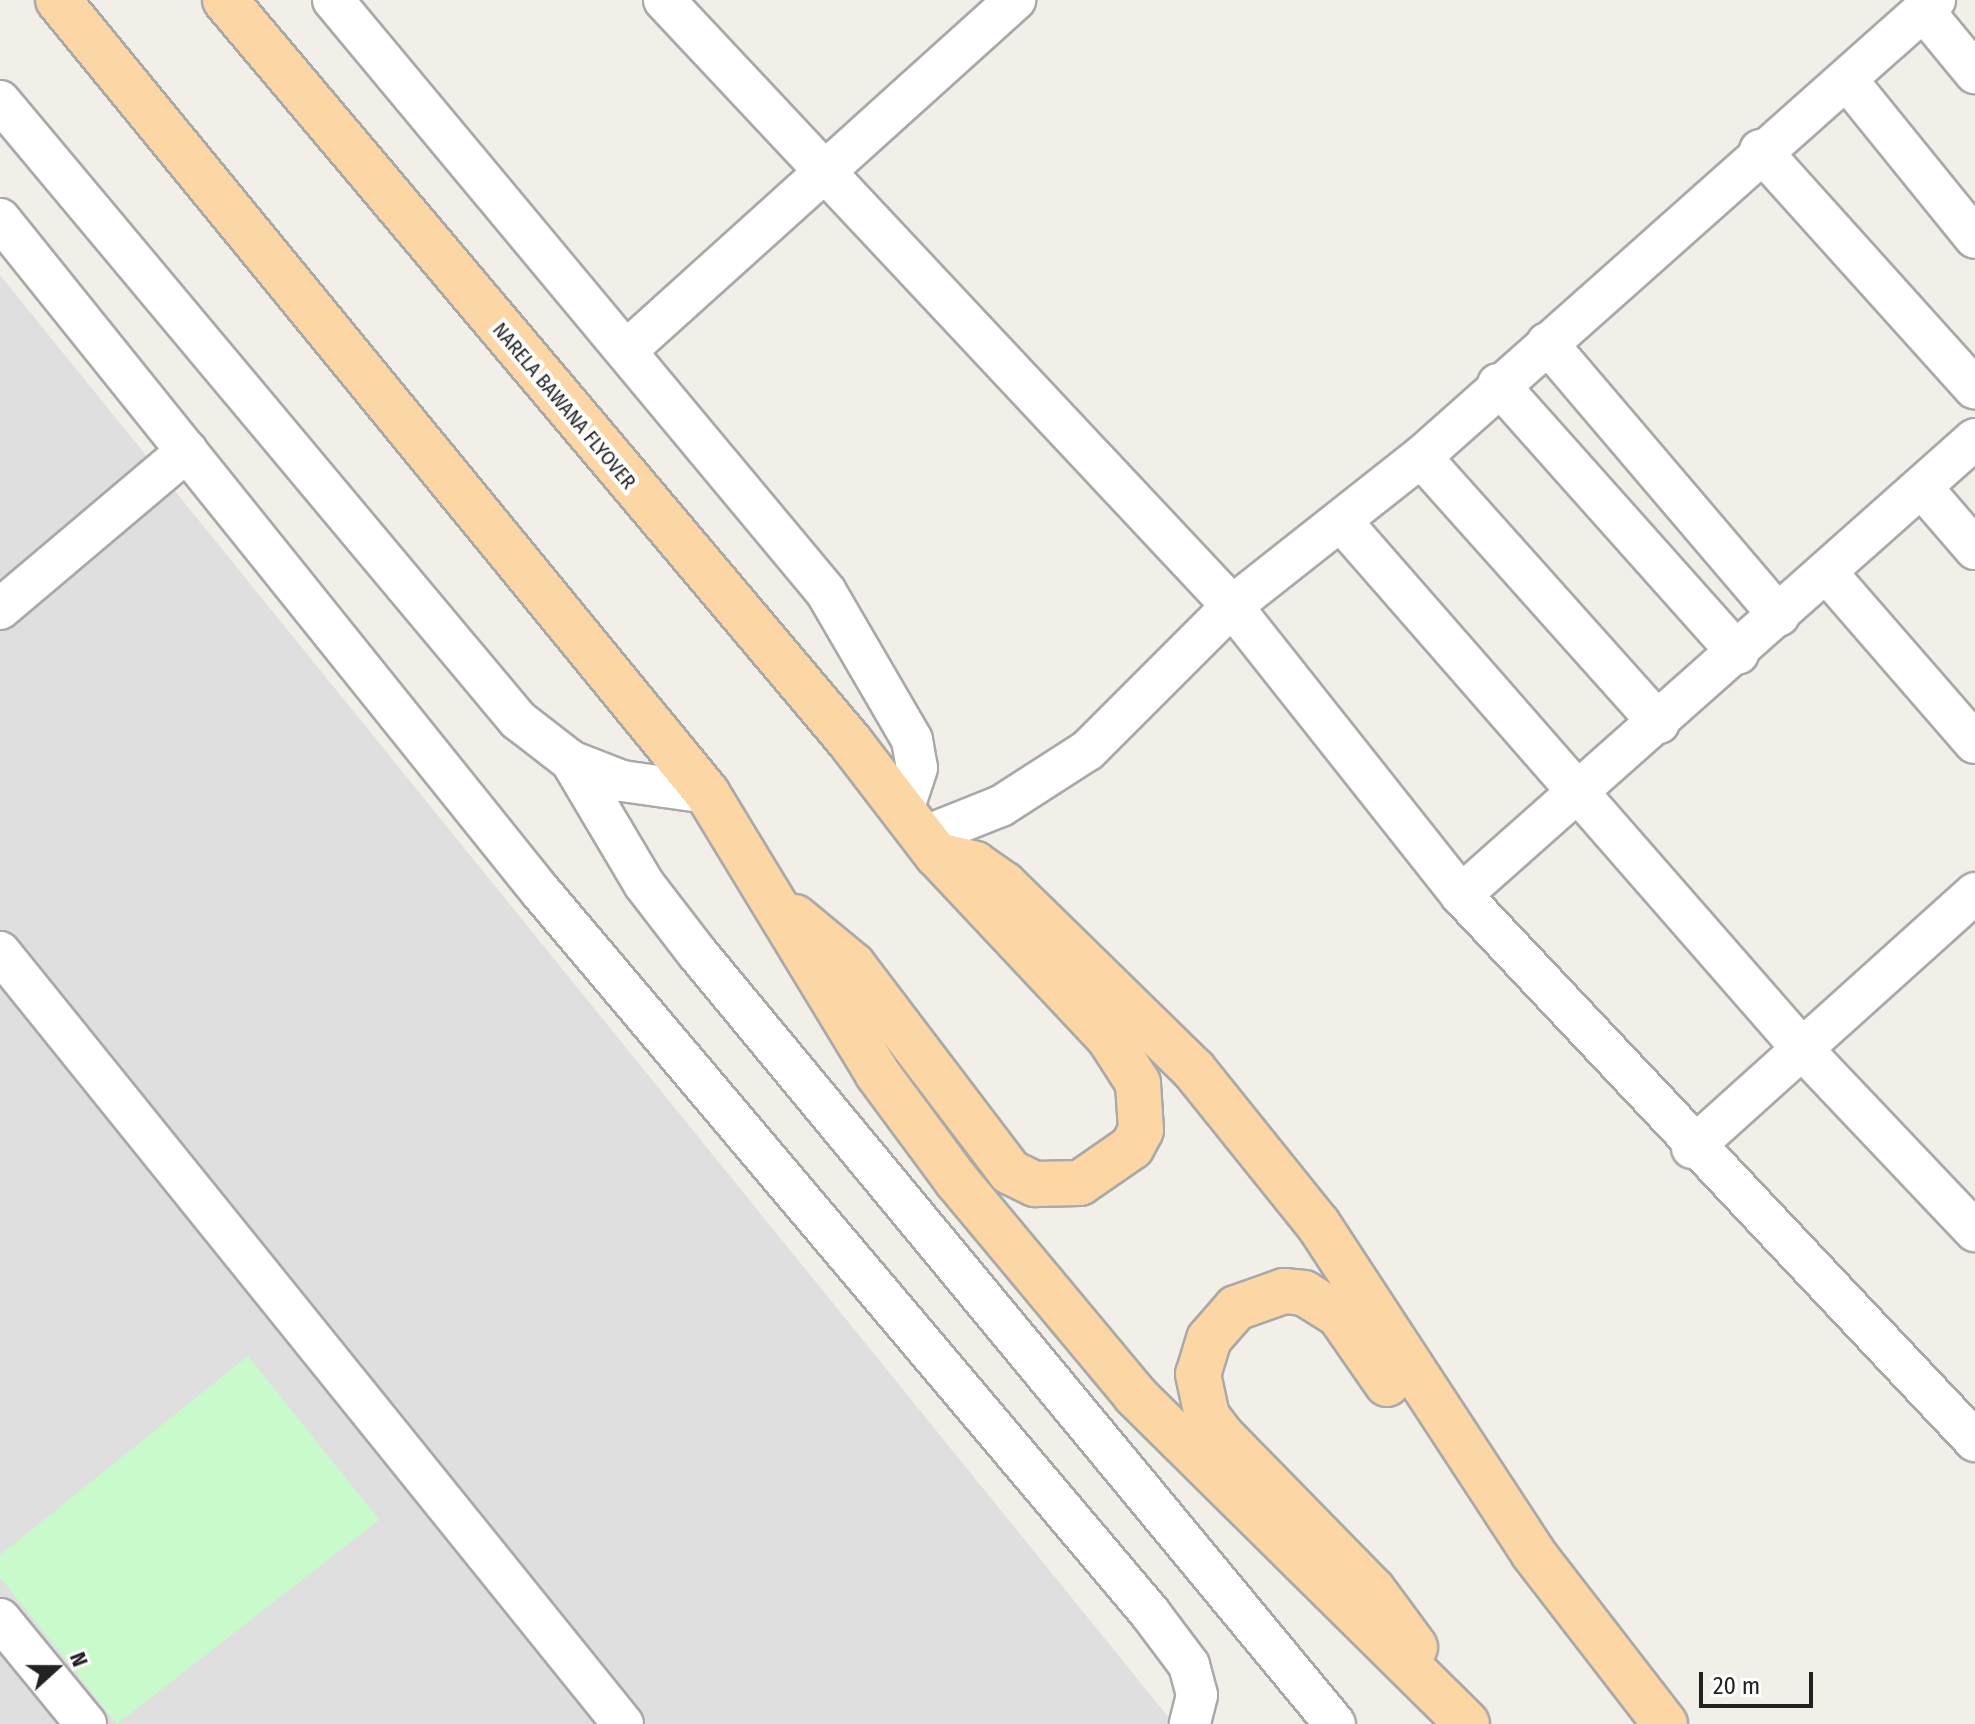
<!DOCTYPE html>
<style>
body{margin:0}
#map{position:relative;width:1975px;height:1724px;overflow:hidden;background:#f2efe9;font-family:"Fira Sans Condensed",sans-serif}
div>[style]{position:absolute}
.residential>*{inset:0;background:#e0dfdf}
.park>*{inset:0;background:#c8facc}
.roads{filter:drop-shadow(2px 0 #a9a9a9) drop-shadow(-2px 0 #a9a9a9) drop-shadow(0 2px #a9a9a9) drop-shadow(0 -2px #a9a9a9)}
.minor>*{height:40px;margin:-20px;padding:0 20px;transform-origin:20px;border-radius:20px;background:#fff}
.major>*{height:44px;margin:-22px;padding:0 22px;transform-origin:22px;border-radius:22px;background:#fcd6a4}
span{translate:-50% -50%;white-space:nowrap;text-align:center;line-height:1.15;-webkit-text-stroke:8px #fff;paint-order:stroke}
.street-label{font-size:20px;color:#222}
.north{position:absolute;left:16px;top:1628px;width:80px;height:80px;-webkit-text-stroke:6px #fff;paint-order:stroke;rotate:69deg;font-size:22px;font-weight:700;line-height:32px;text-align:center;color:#222}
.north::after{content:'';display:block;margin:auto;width:28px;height:36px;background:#222;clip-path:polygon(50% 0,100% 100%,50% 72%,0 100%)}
.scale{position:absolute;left:1699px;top:1672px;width:114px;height:36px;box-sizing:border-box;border:4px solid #222;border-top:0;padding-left:10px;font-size:24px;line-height:28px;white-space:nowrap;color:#222;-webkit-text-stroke:6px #fff;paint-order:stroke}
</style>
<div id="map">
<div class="residential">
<div style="clip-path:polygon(0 275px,1174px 1724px,0 1724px)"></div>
</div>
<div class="park">
<div style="clip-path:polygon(248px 1356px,379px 1520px,117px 1724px,0 1577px,0 1555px)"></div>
</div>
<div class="roads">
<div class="minor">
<div style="left:333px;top:0;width:770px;rotate:50.21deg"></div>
<div style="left:826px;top:592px;width:171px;rotate:59.8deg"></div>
<div style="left:912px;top:740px;width:28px;rotate:80deg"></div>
<div style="left:917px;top:768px;width:47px;rotate:108.4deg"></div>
<div style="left:664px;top:0;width:831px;rotate:46.85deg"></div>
<div style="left:1232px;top:606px;width:369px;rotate:51.6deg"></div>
<div style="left:1461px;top:895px;width:750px;rotate:46.73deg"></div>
<div style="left:1923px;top:10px;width:82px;rotate:50.5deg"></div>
<div style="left:1847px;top:80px;width:203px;rotate:51deg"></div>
<div style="left:0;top:101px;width:807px;rotate:50.08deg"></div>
<div style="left:518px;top:720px;width:67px;rotate:37.7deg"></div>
<div style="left:571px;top:761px;width:55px;rotate:21.4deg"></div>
<div style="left:622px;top:781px;width:86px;rotate:8deg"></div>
<div style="left:1760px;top:150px;width:321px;rotate:48deg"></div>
<div style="left:0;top:219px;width:863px;rotate:51.21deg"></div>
<div style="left:541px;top:892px;width:944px;rotate:49.81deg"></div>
<div style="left:1150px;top:1613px;width:65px;rotate:53.1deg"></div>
<div style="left:1189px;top:1665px;width:31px;rotate:75deg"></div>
<div style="left:1197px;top:1695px;width:30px;rotate:104deg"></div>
<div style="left:1547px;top:343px;width:358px;rotate:49.6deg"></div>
<div style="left:627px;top:350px;width:523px;rotate:-42.05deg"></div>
<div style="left:1498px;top:384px;width:361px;rotate:48.3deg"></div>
<div style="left:1421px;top:457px;width:357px;rotate:48.2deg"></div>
<div style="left:1924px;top:490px;width:78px;rotate:49.2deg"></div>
<div style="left:1341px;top:521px;width:705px;rotate:48.85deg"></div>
<div style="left:1805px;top:1052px;width:247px;rotate:46.5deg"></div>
<div style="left:1827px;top:573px;width:225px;rotate:49deg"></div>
<div style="left:0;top:609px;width:245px;rotate:-40.2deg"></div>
<div style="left:571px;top:761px;width:143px;rotate:59.3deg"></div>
<div style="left:644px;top:884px;width:88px;rotate:52.4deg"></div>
<div style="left:698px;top:954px;width:999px;rotate:50.4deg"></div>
<div style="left:923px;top:837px;width:84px;rotate:-21.7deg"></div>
<div style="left:1001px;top:806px;width:103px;rotate:-32.8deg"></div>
<div style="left:1088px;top:750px;width:204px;rotate:-45deg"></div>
<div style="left:1232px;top:606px;width:241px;rotate:-38.3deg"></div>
<div style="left:1421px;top:457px;width:688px;rotate:-41.64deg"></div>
<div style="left:1461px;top:895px;width:687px;rotate:-41.58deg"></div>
<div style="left:0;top:952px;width:992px;rotate:51.1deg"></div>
<div style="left:1692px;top:1148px;width:381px;rotate:-42deg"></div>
<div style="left:0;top:1619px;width:136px;rotate:50.7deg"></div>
</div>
<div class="major">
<div style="left:58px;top:0;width:1025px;rotate:50.7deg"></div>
<div style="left:707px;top:793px;width:328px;rotate:58.7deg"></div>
<div style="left:877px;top:1073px;width:134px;rotate:53.5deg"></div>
<div style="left:957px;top:1181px;width:278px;rotate:50.2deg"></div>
<div style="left:1135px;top:1395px;width:467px;rotate:44.7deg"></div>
<div style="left:225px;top:0;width:972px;rotate:49.88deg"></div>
<div style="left:851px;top:743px;width:141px;rotate:52.5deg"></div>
<div style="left:937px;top:855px;width:39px;rotate:13deg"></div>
<div style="left:975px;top:864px;width:35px;rotate:35deg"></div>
<div style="left:1004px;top:884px;width:266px;rotate:44.4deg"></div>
<div style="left:1194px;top:1070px;width:198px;rotate:51.2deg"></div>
<div style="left:1318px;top:1224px;width:393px;rotate:56.8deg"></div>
<div style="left:1533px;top:1553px;width:216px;rotate:52.3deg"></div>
<div style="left:795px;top:917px;width:75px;rotate:39.6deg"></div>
<div style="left:853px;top:965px;width:260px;rotate:52.8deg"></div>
<div style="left:1010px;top:1172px;width:28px;rotate:26deg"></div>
<div style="left:1035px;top:1184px;width:45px;rotate:-1.3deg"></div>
<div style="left:1080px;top:1183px;width:63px;rotate:-34.7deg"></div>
<div style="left:1132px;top:1147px;width:19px;rotate:-62deg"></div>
<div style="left:1141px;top:1130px;width:47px;rotate:-93.7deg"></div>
<div style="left:1138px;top:1083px;width:54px;rotate:-122.8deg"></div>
<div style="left:1109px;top:1038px;width:251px;rotate:-133.2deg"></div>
<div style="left:1387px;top:1384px;width:84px;rotate:-124.8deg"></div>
<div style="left:1339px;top:1315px;width:41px;rotate:-147.8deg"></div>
<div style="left:1304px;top:1293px;width:20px;rotate:-174deg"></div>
<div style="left:1284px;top:1291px;width:51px;rotate:160.5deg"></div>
<div style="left:1236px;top:1308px;width:41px;rotate:131.1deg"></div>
<div style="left:1209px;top:1339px;width:37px;rotate:107deg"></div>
<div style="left:1198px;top:1374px;width:43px;rotate:77.9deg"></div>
<div style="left:1207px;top:1416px;width:26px;rotate:53deg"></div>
<div style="left:1223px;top:1437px;width:214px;rotate:45.6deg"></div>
<div style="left:1373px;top:1590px;width:71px;rotate:53.6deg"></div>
</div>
</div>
<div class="street-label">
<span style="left:564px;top:406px;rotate:50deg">NARELA BAWANA FLYOVER</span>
</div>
<div class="north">N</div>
<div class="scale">20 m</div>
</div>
